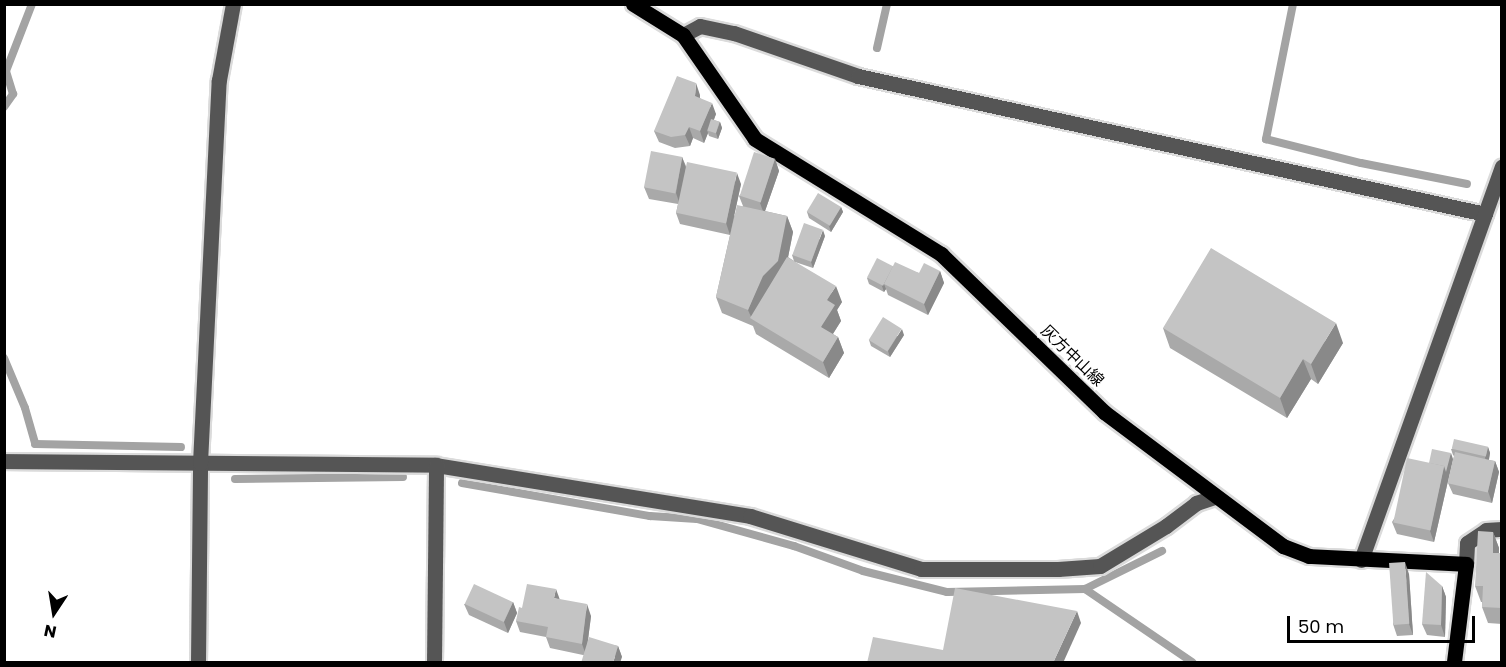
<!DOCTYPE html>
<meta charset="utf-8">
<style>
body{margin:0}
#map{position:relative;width:1506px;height:667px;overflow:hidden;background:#fff;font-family:Poppins,"Noto Sans JP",sans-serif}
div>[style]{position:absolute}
.stream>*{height:8px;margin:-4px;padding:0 4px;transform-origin:4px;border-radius:4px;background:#a3a3a3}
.roads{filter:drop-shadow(2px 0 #dbdbdb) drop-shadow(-2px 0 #dbdbdb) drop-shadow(0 2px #dbdbdb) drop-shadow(0 -2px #dbdbdb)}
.minor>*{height:15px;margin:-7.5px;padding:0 7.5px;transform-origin:7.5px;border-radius:7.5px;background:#555}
.major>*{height:15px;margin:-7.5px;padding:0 7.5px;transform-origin:7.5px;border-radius:7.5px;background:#000}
.wall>*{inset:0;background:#a9a9a9}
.shaded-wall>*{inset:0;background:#898989}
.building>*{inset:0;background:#c4c4c4;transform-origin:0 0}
span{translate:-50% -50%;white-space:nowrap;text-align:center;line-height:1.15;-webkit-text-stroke:6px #fff;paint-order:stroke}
.street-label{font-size:16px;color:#000}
.frame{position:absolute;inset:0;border:6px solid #000;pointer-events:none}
.north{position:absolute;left:24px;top:583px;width:60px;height:60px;-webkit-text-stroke:4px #fff;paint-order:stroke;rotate:192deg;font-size:16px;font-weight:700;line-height:24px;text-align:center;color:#000}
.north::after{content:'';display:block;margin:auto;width:21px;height:27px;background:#000;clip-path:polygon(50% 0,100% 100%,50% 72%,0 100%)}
.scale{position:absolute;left:1287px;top:616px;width:188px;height:27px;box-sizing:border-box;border:3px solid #000;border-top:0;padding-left:8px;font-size:18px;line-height:21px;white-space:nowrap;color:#000;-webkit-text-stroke:4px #fff;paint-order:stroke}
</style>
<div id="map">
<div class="stream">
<div style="left:1293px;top:4px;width:138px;rotate:101.3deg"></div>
<div style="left:1266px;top:139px;width:98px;rotate:14.2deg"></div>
<div style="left:1361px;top:163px;width:108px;rotate:11.2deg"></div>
<div style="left:877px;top:48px;width:45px;rotate:-77.2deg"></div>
<div style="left:4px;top:107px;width:16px;rotate:-55deg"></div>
<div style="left:13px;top:94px;width:24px;rotate:-107deg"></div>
<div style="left:6px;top:71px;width:72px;rotate:-68.8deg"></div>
<div style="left:4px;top:358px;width:54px;rotate:67.2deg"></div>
<div style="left:25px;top:408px;width:37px;rotate:74deg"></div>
<div style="left:35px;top:444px;width:146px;rotate:1.2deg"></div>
<div style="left:235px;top:479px;width:168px;rotate:-0.7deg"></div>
<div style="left:462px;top:483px;width:191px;rotate:10deg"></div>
<div style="left:650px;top:516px;width:47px;rotate:3.7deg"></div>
<div style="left:697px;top:519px;width:101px;rotate:15.6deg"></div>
<div style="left:794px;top:546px;width:73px;rotate:19.9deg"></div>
<div style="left:863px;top:571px;width:87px;rotate:14deg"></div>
<div style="left:947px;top:592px;width:138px;rotate:-1.2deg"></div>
<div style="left:1085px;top:589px;width:86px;rotate:-26.3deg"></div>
<div style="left:1085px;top:589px;width:130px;rotate:34.3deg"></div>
</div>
<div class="roads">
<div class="minor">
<div style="left:683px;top:35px;width:19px;rotate:-28deg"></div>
<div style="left:700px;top:26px;width:35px;rotate:12deg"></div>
<div style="left:734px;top:33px;width:131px;rotate:19.1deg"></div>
<div style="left:858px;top:76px;width:642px;rotate:12.41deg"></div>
<div style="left:4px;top:461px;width:432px;rotate:0.5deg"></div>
<div style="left:436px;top:465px;width:318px;rotate:9.2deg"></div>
<div style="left:750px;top:516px;width:179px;rotate:17.2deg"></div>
<div style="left:921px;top:569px;width:137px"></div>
<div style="left:1058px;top:569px;width:42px;rotate:-4.1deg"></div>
<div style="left:1100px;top:566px;width:77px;rotate:-31.2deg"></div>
<div style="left:1166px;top:526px;width:38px;rotate:-37deg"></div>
<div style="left:1196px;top:503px;width:19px;rotate:-18deg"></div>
<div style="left:1361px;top:560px;width:418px;rotate:-70.3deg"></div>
<div style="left:1466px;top:564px;width:21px;rotate:-87deg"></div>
<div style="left:1467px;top:543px;width:23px;rotate:-34deg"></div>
<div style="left:1486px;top:530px;width:16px;rotate:-4deg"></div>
<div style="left:198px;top:662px;width:199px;rotate:-89.4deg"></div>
<div style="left:200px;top:463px;width:383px;rotate:-87.2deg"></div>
<div style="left:219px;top:80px;width:77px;rotate:-79.6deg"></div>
<div style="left:434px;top:662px;width:197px;rotate:-89.4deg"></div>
</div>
<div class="major">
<div style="left:633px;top:4px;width:59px;rotate:31.8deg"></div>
<div style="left:683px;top:35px;width:126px;rotate:55.3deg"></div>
<div style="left:755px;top:139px;width:219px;rotate:31.7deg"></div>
<div style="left:941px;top:254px;width:227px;rotate:44.1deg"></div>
<div style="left:1104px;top:412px;width:224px;rotate:36.8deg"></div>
<div style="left:1283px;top:546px;width:28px;rotate:21deg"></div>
<div style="left:1309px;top:556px;width:157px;rotate:2.9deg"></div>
<div style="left:1466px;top:564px;width:99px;rotate:97deg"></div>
</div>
</div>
<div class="wall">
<div style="clip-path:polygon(700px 95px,700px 98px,716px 114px,714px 120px,720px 122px,722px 128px,718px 139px,709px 136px,708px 133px,704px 143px,693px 138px,690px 146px,675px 148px,659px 142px,654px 131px)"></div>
<div style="clip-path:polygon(682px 157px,686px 166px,741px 184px,734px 216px,743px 206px,739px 196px,775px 159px,779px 171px,765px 211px,787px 216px,793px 232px,788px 257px,794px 261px,792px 255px,825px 236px,813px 268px,795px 262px,842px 302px,837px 310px,841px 321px,833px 334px,838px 337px,844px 353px,829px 378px,756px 334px,753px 326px,722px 313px,716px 297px,730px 235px,680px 224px,676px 213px,678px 204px,649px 199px,644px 187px)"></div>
<div style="clip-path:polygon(841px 207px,843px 212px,831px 232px,809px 218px,807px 212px)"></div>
<div style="clip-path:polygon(893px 266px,919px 273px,940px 271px,944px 283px,928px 315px,888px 295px,886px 289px,884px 292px,869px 284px,867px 278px)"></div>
<div style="clip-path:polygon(1163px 328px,1343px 343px,1318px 384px,1311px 379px,1287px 418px,1170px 348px)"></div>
<div style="clip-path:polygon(904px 335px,890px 357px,871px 346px,869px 340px)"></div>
<div style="clip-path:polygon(1488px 447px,1490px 453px,1489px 460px,1495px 461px,1499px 472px,1492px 503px,1453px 494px,1448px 483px,1454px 456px,1453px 455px,1451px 449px)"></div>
<div style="clip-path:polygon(1453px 459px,1434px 542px,1397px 534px,1392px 522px,1429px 463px)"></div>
<div style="clip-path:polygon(1493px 532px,1499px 548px,1499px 553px,1502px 553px,1502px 624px,1488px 623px,1482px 607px,1482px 602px,1481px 602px,1475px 586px)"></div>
<div style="clip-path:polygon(1409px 574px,1413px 635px,1397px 636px,1393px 624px)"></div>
<div style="clip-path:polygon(1442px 586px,1446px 597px,1445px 637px,1427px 635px,1422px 624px)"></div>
<div style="clip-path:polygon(559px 599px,591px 616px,588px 640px,618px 646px,622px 657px,583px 655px,550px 648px,546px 637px,520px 632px,516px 621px,522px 608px)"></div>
<div style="clip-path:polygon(513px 602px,517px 613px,508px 633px,469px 615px,464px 604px)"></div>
</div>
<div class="shaded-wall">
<div style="clip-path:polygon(696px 83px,700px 95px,699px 107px,695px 96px)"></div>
<div style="clip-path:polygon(712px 103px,716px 114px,709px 131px,707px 130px,708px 133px,704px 143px,700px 131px)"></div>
<div style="clip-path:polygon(720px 122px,722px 128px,718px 139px,716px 133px)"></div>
<div style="clip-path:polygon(689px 127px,693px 138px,690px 146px,685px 135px)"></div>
<div style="clip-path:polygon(682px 157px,686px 168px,680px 205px,676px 193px)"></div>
<div style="clip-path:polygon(775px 159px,779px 171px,764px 214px,760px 203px)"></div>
<div style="clip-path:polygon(737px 173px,741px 184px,730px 235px,726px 223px)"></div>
<div style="clip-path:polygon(841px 207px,843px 212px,831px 232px,829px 226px)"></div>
<div style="clip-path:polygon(787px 216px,793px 232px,784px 278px,752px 319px,748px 310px)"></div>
<div style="clip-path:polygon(823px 230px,825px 236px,813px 268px,811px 262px)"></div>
<div style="clip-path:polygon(893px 266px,884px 284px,886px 289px,884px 292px,882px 286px)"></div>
<div style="clip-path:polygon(940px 271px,944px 283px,928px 315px,924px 304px)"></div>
<div style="clip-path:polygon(836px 286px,842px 302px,837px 310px,841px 321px,827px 343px,821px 327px,827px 300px)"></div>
<div style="clip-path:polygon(1336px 323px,1343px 343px,1318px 384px,1311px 364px)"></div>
<div style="clip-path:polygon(902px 329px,904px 335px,890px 357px,888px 351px)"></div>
<div style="clip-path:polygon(838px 337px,844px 353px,829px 378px,823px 362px)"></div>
<div style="clip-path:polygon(1303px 359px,1311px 379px,1287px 418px,1280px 398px)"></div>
<div style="clip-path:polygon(1488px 447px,1490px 453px,1488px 464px,1485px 458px)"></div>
<div style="clip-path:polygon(1451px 453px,1453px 459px,1434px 542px,1430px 531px,1444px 466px)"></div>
<div style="clip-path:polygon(1495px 461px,1499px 472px,1492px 503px,1488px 491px)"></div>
<div style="clip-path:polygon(1493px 532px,1499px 548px,1498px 569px,1493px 553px)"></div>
<div style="clip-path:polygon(1405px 562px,1409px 574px,1413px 635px,1409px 624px)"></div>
<div style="clip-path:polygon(1442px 586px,1446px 597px,1445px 637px,1441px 625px)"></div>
<div style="clip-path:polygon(556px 589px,560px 600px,554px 598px)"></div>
<div style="clip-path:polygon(513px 602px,517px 613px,508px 633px,504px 622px)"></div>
<div style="clip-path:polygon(587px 604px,591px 616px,586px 655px,582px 644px)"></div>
<div style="clip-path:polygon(1077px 611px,1081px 623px,1063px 663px,1053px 663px)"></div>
<div style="clip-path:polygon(618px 646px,622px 657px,620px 663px,613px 663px)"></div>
</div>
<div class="building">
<div style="clip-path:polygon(677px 76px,696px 83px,695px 96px,712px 103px,700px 131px,689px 127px,685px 135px,671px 137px,654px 131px)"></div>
<div style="left:711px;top:119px;width:9px;height:12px;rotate:18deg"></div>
<div style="left:651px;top:151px;width:32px;height:37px;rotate:11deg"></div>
<div style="left:754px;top:152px;width:22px;height:46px;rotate:18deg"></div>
<div style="left:687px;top:162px;width:51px;height:52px;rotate:12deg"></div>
<div style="left:818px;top:193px;width:27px;height:22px;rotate:31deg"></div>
<div style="clip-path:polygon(737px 205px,787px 216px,778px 261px,763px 276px,748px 310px,716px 297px)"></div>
<div style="left:804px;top:223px;width:20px;height:34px;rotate:20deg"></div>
<div style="clip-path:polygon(1211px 248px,1336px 323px,1311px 364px,1303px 359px,1280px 398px,1163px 328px)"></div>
<div style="clip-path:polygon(787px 257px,836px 286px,827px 300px,835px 305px,821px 327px,838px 337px,823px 362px,750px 318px)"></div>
<div style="left:877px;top:258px;width:18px;height:22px;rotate:27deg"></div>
<div style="clip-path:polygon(895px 262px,919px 273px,924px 263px,940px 271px,924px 304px,884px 284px)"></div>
<div style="left:883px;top:317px;width:22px;height:27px;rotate:32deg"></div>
<div style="left:1454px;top:439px;width:35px;height:10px;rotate:13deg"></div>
<div style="clip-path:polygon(1432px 449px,1451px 453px,1446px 472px,1444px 466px,1429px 463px)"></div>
<div style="left:1455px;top:452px;width:41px;height:32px;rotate:13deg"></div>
<div style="left:1407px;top:458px;width:38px;height:66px;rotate:12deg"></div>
<div style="clip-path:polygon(1478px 531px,1493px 532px,1493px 553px,1502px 553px,1502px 608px,1482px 607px,1483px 586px,1475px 586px)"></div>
<div style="left:1405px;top:562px;width:62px;height:16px;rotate:86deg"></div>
<div style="clip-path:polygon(1426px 572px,1442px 586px,1441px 625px,1422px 624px)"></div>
<div style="left:474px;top:584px;width:43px;height:22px;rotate:25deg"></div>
<div style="clip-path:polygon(527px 584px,556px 589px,554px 598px,587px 604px,582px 644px,546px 637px,548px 627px,516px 621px,519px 607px,522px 608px)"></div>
<div style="clip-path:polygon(955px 588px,1077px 611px,1053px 663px,867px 663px,873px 637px,943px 650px)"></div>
<div style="clip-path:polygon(589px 637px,618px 646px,613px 663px,581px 663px)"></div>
</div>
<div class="street-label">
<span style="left:1072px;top:356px;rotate:44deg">灰方中山線</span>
</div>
<div class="frame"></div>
<div class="north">N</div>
<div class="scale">50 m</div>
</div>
